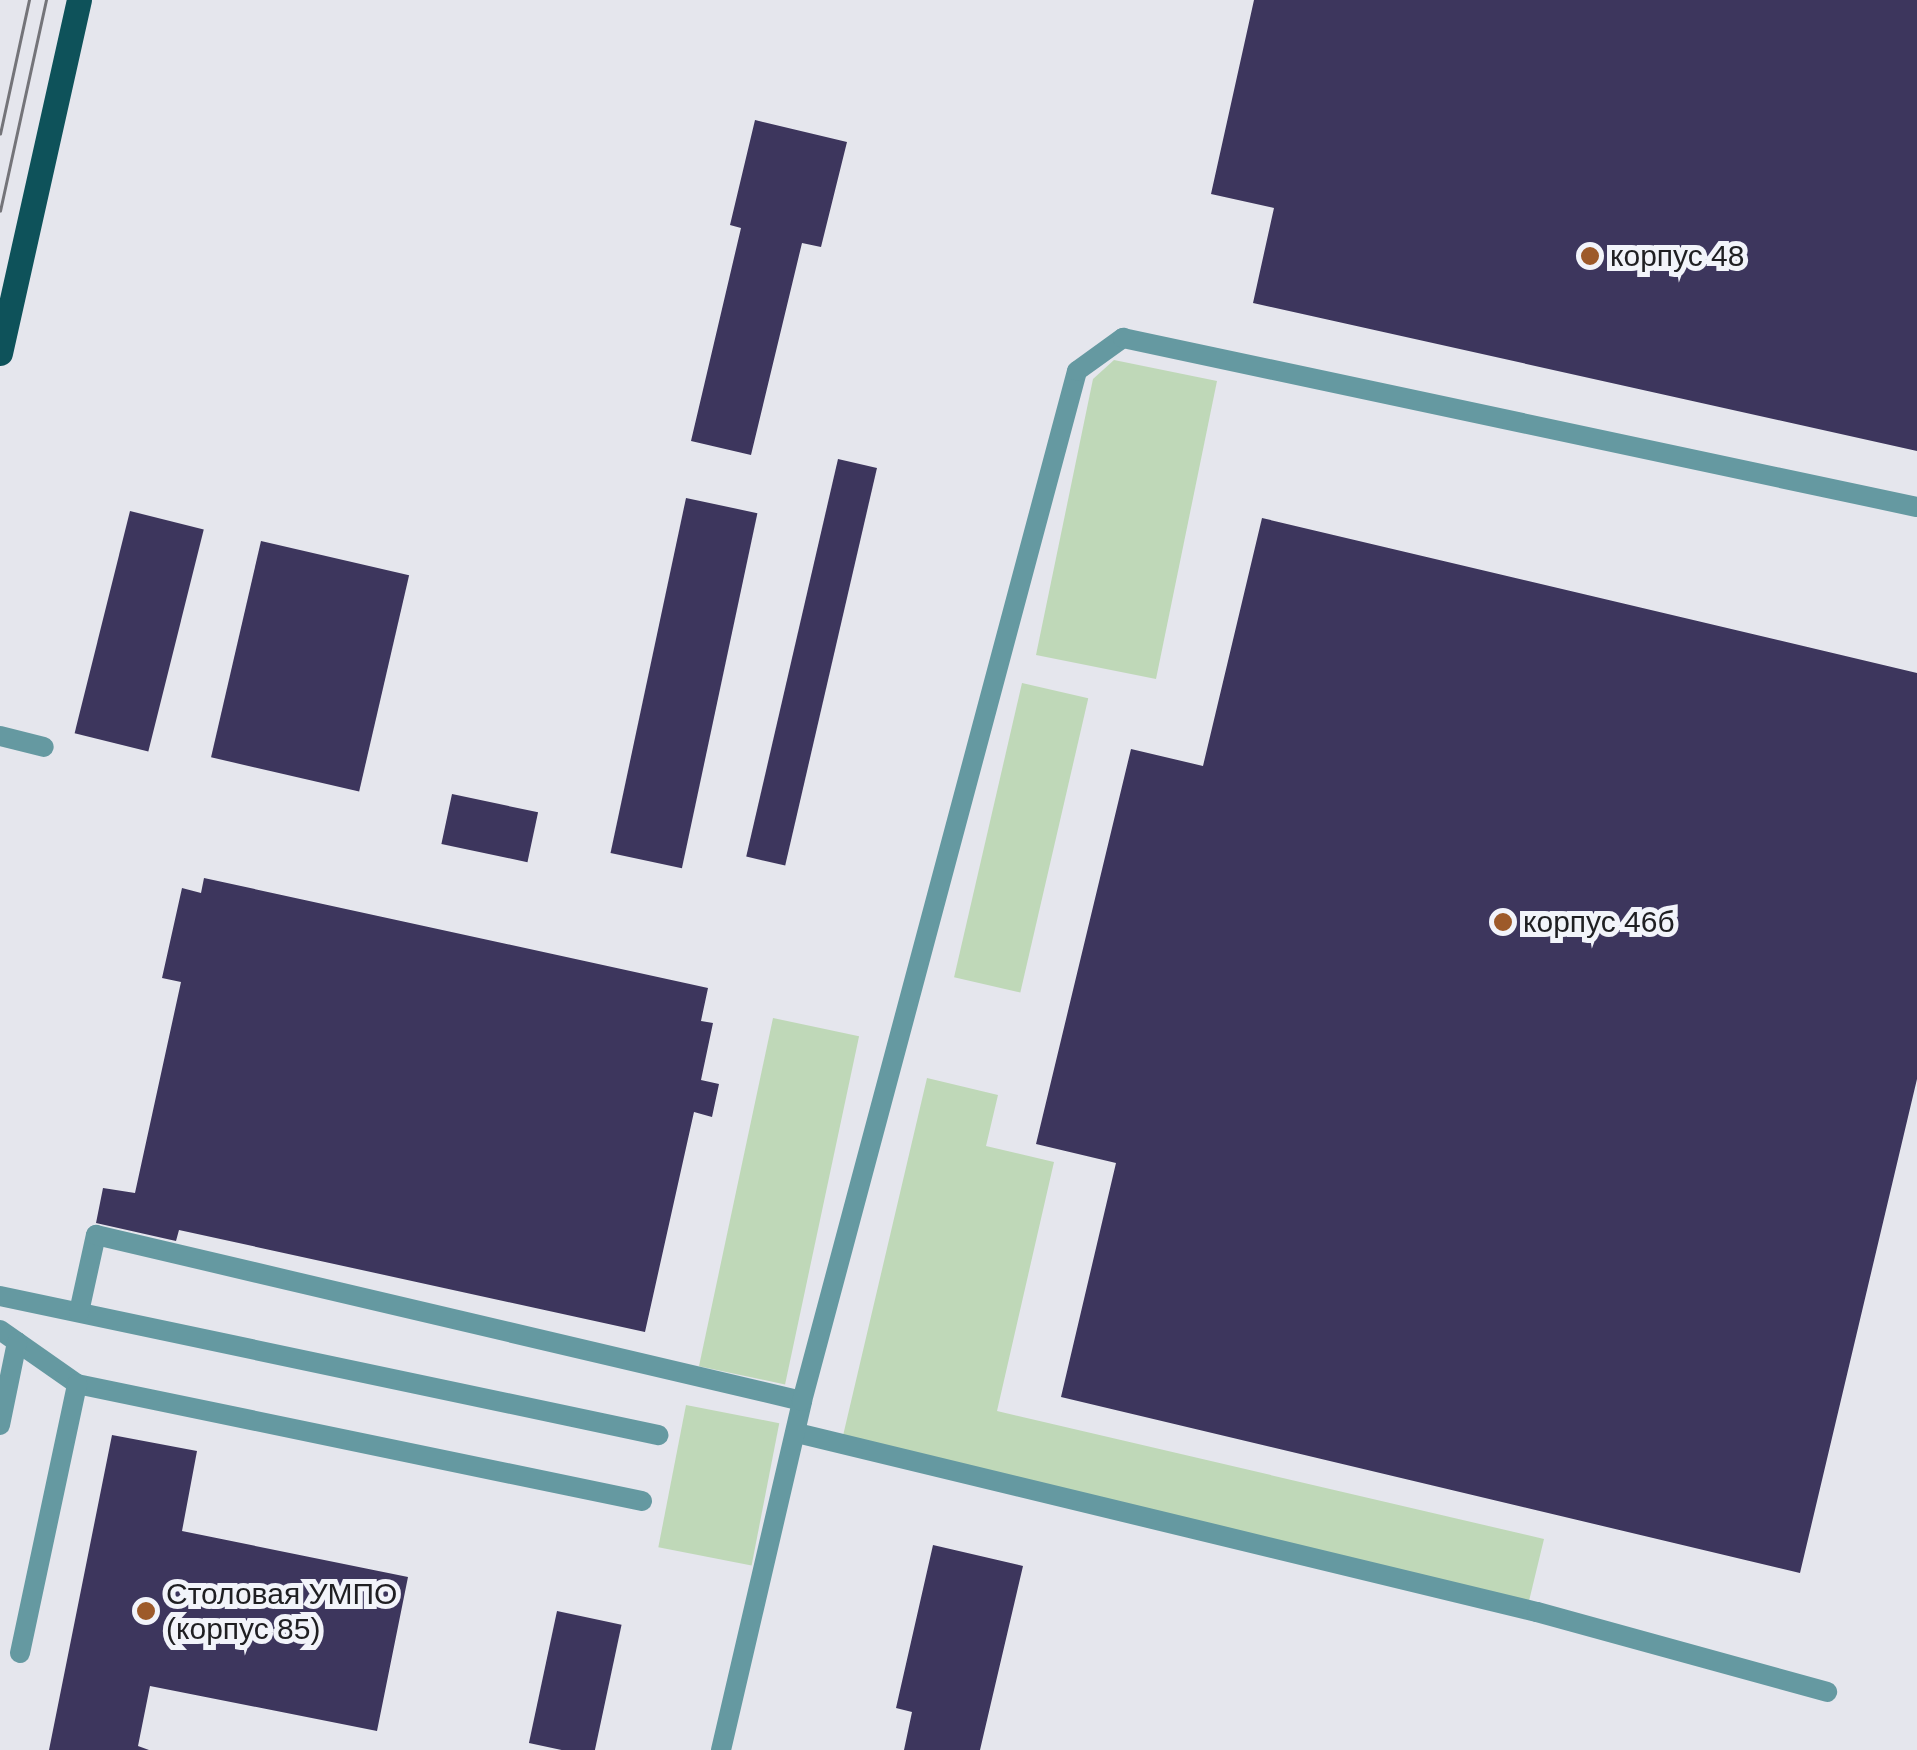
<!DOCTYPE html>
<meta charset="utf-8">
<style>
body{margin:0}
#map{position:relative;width:1917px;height:1750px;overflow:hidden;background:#e5e6ed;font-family:Arial,sans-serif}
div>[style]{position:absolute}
.green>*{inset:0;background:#bfd8b8;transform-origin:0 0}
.building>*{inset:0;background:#3d365d;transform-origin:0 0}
.lane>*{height:20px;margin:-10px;padding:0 10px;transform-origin:10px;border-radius:10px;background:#6599a1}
.primary>*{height:25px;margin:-12.5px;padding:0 12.5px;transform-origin:12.5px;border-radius:12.5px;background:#0e525a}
.tram>*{height:2.5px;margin:-1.25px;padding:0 1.25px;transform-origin:1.25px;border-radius:1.25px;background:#747479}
.dots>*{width:28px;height:28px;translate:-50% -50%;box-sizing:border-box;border:5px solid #f2f4fa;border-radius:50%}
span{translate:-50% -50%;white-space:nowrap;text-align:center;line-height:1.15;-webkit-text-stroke:10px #f2f4fa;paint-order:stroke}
.poi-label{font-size:30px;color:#1f1f22}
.left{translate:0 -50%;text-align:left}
</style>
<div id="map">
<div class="green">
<div style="clip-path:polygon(1114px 360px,1217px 381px,1156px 679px,1036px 655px,1093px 379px)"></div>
<div style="left:1022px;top:683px;width:68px;height:302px;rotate:13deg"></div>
<div style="left:773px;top:1018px;width:88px;height:356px;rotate:12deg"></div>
<div style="clip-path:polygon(927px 1078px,998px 1095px,986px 1146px,1054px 1162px,997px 1411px,1544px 1539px,1529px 1601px,842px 1440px)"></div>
<div style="left:686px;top:1405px;width:95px;height:145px;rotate:11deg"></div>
</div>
<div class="building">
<div style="clip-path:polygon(1254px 0,1917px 0,1917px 451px,1253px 303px,1274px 208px,1211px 194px)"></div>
<div style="clip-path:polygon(755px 120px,847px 142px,821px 247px,802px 243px,751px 455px,691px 441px,741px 228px,730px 225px)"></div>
<div style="left:838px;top:459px;width:40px;height:408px;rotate:13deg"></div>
<div style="left:686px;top:498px;width:73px;height:363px;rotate:12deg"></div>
<div style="left:130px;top:511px;width:76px;height:229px;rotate:14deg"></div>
<div style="clip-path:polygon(1262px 518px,1917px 673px,1917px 1079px,1800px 1573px,1061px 1397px,1116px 1163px,1036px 1144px,1131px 749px,1203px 766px)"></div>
<div style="left:261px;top:541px;width:152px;height:222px;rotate:13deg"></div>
<div style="left:452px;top:794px;width:88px;height:51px;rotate:12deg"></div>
<div style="clip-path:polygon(204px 878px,708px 988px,701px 1021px,713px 1023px,701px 1080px,719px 1084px,712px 1117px,694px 1112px,645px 1332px,179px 1230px,176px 1241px,96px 1223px,103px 1188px,135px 1193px,181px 982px,162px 978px,182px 888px,201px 893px)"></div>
<div style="clip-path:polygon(112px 1435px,197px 1451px,182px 1531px,408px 1577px,377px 1731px,150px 1686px,138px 1746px,149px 1750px,49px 1750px)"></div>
<div style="clip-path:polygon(933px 1545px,1023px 1566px,980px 1750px,904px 1750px,912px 1712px,896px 1708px)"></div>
<div style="left:557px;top:1611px;width:66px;height:135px;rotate:12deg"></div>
</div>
<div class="lane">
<div style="left:0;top:736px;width:45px;rotate:14deg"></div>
<div style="left:0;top:1296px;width:673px;rotate:11.93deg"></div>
<div style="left:79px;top:1312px;width:79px;rotate:-77.6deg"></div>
<div style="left:96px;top:1235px;width:725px;rotate:13.23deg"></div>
<div style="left:0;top:1330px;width:94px;rotate:35deg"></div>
<div style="left:77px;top:1384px;width:577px;rotate:11.7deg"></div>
<div style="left:0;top:1425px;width:85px;rotate:-78.4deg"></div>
<div style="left:797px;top:1433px;width:761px;rotate:13.6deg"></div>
<div style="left:1537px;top:1612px;width:301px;rotate:15.4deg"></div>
<div style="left:20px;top:1653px;width:275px;rotate:-78deg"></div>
<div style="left:721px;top:1750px;width:358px;rotate:-76.9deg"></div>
<div style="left:802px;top:1401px;width:1066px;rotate:-75.05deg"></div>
<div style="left:1077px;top:371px;width:57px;rotate:-35.7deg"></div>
<div style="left:1123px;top:338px;width:812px;rotate:12.02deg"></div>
</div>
<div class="primary">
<div style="left:0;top:353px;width:362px;rotate:-77.4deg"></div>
</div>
<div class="tram">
<div style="left:0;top:134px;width:137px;rotate:-77.8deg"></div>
<div style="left:0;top:211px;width:216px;rotate:-77.7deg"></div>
</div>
<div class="dots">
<div style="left:1590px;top:256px;background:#9d5a2a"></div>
<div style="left:1503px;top:922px;background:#9d5a2a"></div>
<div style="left:146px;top:1611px;background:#9d5a2a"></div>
</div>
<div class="poi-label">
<span class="left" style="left:1610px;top:256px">корпус 48</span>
<span class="left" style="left:1523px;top:922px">корпус 46б</span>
<span class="left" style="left:166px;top:1611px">Столовая УМПО<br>(корпус 85)</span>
</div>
</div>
